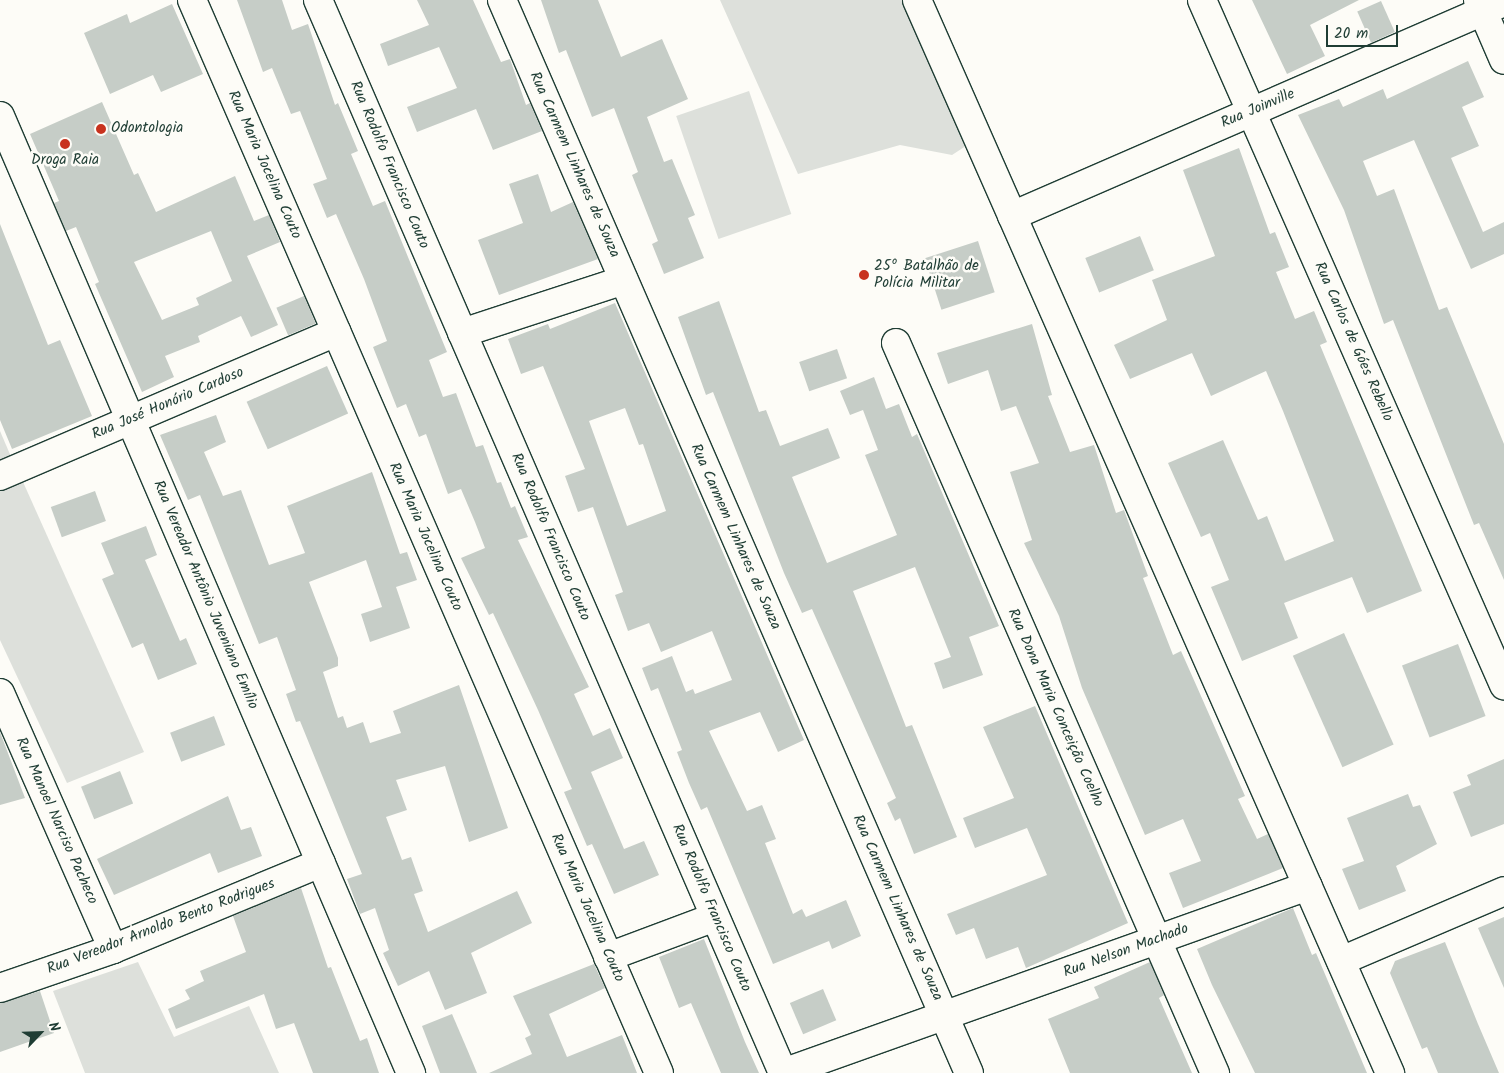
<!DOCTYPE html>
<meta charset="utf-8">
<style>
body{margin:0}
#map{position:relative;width:1504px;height:1073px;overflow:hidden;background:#fdfcf7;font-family:Kalam,sans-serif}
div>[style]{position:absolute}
.green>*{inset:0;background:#dde0db;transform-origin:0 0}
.building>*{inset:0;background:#c6cdc7;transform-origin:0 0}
.roads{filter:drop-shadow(1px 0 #1f3d34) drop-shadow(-1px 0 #1f3d34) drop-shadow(0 1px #1f3d34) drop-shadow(0 -1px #1f3d34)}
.minor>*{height:28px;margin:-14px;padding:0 14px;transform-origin:14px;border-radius:14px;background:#fdfcf7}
.dots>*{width:14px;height:14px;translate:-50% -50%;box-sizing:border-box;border:2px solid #fdfcf7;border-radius:50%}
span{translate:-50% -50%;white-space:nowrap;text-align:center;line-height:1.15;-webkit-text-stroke:5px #fdfcf7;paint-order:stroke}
.street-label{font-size:15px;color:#1f3d34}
.poi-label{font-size:15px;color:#1f3d34}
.left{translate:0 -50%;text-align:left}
.north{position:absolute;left:15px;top:1008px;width:50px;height:50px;-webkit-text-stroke:4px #fdfcf7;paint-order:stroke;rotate:66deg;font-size:14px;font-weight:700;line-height:20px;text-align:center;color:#1f3d34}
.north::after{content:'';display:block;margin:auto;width:18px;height:22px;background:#1f3d34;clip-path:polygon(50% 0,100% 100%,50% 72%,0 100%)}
.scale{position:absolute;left:1326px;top:25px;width:72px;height:22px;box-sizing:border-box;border:2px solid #1f3d34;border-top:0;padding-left:6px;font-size:15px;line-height:18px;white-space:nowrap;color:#1f3d34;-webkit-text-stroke:4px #fdfcf7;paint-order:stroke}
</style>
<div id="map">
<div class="green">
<div style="clip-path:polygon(720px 0,907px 0,972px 142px,952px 155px,900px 145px,798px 174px)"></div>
<div style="left:749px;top:91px;width:130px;height:77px;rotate:71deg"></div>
<div style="clip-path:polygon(0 431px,12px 459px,0 464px)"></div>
<div style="clip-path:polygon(19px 473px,144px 752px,67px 783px,0 640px,0 482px)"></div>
<div style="clip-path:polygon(138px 962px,174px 1037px,249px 1006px,279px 1073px,85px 1073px,53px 991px)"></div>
</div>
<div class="building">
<div style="clip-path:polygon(237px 0,282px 0,292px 30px,308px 24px,335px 105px,338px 103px,358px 151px,351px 154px,373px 206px,385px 201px,447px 352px,429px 360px,443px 397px,456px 393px,476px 447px,483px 445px,497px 483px,501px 482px,511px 508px,515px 506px,528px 537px,518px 540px,589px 687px,574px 694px,593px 736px,610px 728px,623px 758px,591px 772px,624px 849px,644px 841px,659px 875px,614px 894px,592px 844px,587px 846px,564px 792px,572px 789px,538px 710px,493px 613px,489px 615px,461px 558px,485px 548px,475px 522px,461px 489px,448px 494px,426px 434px,419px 437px,406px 404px,397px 408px,373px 347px,387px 341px,364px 279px,336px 214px,327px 218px,313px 184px,327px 179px,300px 111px,291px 114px,272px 68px,263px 72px)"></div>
<div style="clip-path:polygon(417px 0,473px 0,501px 62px,510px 59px,526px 105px,530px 103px,542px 131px,493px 150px,476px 109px,417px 132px,407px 107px,457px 88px,439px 47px,388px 66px,380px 44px,429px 25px)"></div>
<div style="clip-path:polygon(541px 0,598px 0,621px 57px,662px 39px,688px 99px,647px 117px,664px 162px,672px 159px,695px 215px,688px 218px,704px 258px,664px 274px,652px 244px,658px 241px,632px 175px,638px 172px,614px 108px,592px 117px,566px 50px,559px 53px)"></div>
<div style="clip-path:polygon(1252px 0,1359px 0,1310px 25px,1325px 56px,1287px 74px)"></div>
<div style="left:1381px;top:1px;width:34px;height:26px;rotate:66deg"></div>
<div style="clip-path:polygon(172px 4px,203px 74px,161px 92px,153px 75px,110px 94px,84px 33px,127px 14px,130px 23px)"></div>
<div style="clip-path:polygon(1468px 61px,1484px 97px,1462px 107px,1479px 146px,1451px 158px,1483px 232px,1504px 222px,1504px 254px,1471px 269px,1414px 140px,1363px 161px,1377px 196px,1394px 189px,1439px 310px,1447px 307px,1504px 444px,1504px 580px,1479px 523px,1474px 525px,1393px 320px,1384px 324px,1344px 210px,1298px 115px,1339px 99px,1343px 107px,1383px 89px,1387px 99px)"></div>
<div style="clip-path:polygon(evenodd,102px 102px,134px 175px,138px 173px,156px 212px,235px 176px,254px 221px,269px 215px,280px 242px,247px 256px,278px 325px,251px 337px,241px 316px,198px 336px,200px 342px,165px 356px,174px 377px,142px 392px,95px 284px,99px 282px,76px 227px,66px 231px,54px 203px,59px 201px,30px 134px,102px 102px,211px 231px,232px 281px,196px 298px,199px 305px,162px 320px,134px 262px,211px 231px)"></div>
<div style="clip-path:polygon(1239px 148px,1270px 234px,1275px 232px,1289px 267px,1276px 272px,1295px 319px,1314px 311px,1327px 342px,1320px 345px,1422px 591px,1367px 613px,1352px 577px,1284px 603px,1298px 638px,1242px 661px,1211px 587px,1229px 580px,1210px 533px,1201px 537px,1168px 463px,1223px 440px,1258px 520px,1267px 516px,1285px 561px,1334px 541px,1283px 411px,1266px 371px,1211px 396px,1192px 353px,1130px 379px,1114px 345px,1167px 320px,1152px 280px,1215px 256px,1183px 170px)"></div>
<div style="clip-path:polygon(538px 174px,551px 212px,573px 202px,598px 259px,499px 295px,478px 240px,523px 223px,509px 184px)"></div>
<div style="clip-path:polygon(0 224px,48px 345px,60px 340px,92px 416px,12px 449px,0 420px)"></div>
<div style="left:1140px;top:236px;width:37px;height:59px;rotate:68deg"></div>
<div style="left:978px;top:241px;width:54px;height:56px;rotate:72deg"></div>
<div style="left:304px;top:296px;width:30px;height:30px;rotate:67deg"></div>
<div style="clip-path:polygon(719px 301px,759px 412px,766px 410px,780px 446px,828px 428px,840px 458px,792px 477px,827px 563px,897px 535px,865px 455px,878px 450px,863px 410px,850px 415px,840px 391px,874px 377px,886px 409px,899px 404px,912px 437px,917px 434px,999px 626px,969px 637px,983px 675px,943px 689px,934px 663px,951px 657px,915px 567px,853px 591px,906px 727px,912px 725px,957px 837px,914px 854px,900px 818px,895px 821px,887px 803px,896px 798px,812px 609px,802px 613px,784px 573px,713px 392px,706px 395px,678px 317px)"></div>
<div style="clip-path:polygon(evenodd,615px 303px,804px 740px,778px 752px,760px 712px,709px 731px,747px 811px,762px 805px,776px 839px,765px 843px,793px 914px,802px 909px,806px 917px,846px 900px,861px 936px,832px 949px,829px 941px,773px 964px,707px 807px,701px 810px,689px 783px,677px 752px,682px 750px,658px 688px,651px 691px,642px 668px,672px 656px,686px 692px,693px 689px,695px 694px,732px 680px,712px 631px,661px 652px,649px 623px,628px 631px,615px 595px,623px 592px,593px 507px,578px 512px,565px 476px,585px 469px,543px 366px,521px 374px,508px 339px,548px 324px,550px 329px,615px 303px,625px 408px,639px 445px,643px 444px,666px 511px,627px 526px,589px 421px,625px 408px)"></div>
<div style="clip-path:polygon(1032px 324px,1052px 395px,1048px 396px,1070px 452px,1094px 445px,1116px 513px,1124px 510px,1148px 576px,1143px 578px,1173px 655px,1181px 651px,1197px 687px,1245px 796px,1238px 799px,1257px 839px,1268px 834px,1283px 868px,1183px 908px,1169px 873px,1201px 861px,1183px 819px,1145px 835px,1082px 688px,1059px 616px,1024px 543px,1032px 540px,1010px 472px,1039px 463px,1016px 406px,1001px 411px,988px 370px,948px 384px,937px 353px)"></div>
<div style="left:837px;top:349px;width:31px;height:40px;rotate:71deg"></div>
<div style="left:327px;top:366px;width:52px;height:88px;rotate:66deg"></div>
<div style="clip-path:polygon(216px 415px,226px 442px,204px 452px,223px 496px,241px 490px,269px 565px,305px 553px,287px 506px,372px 472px,400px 554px,407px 552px,417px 580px,396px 587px,410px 628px,370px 642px,361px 614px,382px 607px,366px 560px,309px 582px,338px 658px,338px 666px,323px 672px,338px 718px,343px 716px,347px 728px,363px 722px,370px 743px,401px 733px,393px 711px,459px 685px,508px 828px,469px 842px,445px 766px,396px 780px,407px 810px,386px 817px,402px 860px,411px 857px,423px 891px,414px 894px,428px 932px,517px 891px,532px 923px,471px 953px,487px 993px,445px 1010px,429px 971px,398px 986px,383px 953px,389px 950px,375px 908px,360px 914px,347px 879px,362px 874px,300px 721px,296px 722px,286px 694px,296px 690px,277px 637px,259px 644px,200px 495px,188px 500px,160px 435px)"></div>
<div style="left:95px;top:491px;width:32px;height:47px;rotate:70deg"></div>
<div style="clip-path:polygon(146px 526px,157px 555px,145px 560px,180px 641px,186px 638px,197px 664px,158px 680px,143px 643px,132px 648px,102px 579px,114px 574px,101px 543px)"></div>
<div style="left:1344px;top:633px;width:122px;height:56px;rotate:66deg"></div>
<div style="left:1458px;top:644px;width:77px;height:60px;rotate:69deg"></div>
<div style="clip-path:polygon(1035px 706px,1128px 923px,1026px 968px,1018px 947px,986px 959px,974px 928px,956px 935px,947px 914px,1047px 875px,1027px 828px,975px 848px,963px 818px,1014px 798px,983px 727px)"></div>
<div style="left:214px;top:716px;width:31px;height:47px;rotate:69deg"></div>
<div style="clip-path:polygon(0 732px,25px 798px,0 805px)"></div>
<div style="clip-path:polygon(1504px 759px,1504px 824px,1471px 837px,1453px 792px,1471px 785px,1467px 775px)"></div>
<div style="left:120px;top:771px;width:35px;height:42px;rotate:68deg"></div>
<div style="clip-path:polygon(1408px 794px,1413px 807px,1420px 805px,1437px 844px,1396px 866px,1406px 891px,1359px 910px,1342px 869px,1364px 861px,1347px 818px)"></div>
<div style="clip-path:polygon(228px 796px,241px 830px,251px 827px,262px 856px,218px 873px,210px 853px,114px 895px,97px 859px)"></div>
<div style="clip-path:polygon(301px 888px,328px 968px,331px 967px,360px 1041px,367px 1038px,379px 1073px,313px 1073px,294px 1023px,276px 1029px,264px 994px,176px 1029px,168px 1009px,190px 999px,185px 990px,204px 981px,200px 971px,246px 952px,233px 916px)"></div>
<div style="clip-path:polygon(1293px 908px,1312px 955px,1316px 953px,1367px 1073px,1255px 1073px,1212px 985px,1197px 949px)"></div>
<div style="clip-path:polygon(1504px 917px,1504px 988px,1478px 928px)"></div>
<div style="clip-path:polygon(704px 939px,745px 1042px,759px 1073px,721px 1073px,691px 1003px,679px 1008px,659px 957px)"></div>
<div style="clip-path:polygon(1445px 942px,1478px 1024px,1499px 1073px,1438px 1073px,1427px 1047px,1422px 1049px,1390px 973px,1395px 961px)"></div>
<div style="clip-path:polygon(1150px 962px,1164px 995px,1159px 998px,1192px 1073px,1070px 1073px,1048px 1019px,1099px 998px,1094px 987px)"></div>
<div style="clip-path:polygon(594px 964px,605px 988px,549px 1014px,567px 1057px,622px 1035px,637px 1073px,489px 1073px,532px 1054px,525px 1038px,531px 1035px,513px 996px)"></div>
<div style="left:823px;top:989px;width:34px;height:36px;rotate:67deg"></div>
<div style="clip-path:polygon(40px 991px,54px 1033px,0 1052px,0 1003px)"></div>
<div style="clip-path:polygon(452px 1014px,467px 1049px,477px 1073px,440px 1073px,422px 1026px)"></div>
</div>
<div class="roads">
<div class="minor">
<div style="left:192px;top:0;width:1170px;rotate:66.48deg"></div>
<div style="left:318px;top:0;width:1169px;rotate:66.57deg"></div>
<div style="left:502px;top:0;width:1170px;rotate:66.48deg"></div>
<div style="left:917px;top:0;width:1173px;rotate:66.21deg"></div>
<div style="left:1202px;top:0;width:749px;rotate:66.21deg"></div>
<div style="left:1478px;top:0;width:65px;rotate:66.6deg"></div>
<div style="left:0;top:116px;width:1042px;rotate:66.76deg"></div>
<div style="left:1012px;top:216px;width:537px;rotate:-23.51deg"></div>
<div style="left:462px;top:333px;width:170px;rotate:-18.1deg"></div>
<div style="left:896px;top:343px;width:797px;rotate:66.4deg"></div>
<div style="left:0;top:476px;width:366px;rotate:-23.2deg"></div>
<div style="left:0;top:693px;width:280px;rotate:66.2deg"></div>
<div style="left:608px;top:957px;width:114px;rotate:-20.5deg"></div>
<div style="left:1341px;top:961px;width:177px;rotate:-23.2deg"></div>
<div style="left:0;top:988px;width:120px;rotate:-19deg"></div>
<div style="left:113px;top:949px;width:225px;rotate:-22.5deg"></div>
<div style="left:783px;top:1073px;width:557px;rotate:-19.61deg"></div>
</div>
</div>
<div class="dots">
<div style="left:101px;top:129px;background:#c8321e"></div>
<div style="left:65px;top:144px;background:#c8321e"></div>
<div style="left:864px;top:275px;background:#c8321e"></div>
</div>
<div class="street-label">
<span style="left:1258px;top:109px;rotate:-23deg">Rua Joinville</span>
<span style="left:264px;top:165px;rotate:66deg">Rua Maria Jocelina Couto</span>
<span style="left:389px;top:165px;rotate:67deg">Rua Rodolfo Francisco Couto</span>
<span style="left:574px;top:165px;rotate:66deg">Rua Carmem Linhares de Souza</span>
<span style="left:1353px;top:342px;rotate:66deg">Rua Carlos de Góes Rebello</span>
<span style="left:168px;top:404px;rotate:-23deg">Rua José Honório Cardoso</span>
<span style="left:425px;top:537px;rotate:66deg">Rua Maria Jocelina Couto</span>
<span style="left:550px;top:537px;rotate:67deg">Rua Rodolfo Francisco Couto</span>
<span style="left:735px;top:537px;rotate:66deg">Rua Carmem Linhares de Souza</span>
<span style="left:205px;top:595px;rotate:67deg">Rua Vereador Antônio Juveniano Emílio</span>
<span style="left:1055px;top:708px;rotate:66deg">Rua Dona Maria Conceição Coelho</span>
<span style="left:56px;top:821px;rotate:66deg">Rua Manoel Narciso Pacheco</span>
<span style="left:587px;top:908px;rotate:66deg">Rua Maria Jocelina Couto</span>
<span style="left:711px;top:908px;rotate:67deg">Rua Rodolfo Francisco Couto</span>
<span style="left:897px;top:908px;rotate:66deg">Rua Carmem Linhares de Souza</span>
<span style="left:161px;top:927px;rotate:-21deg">Rua Vereador Arnoldo Bento Rodrigues</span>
<span style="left:1126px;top:951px;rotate:-20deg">Rua Nelson Machado</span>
</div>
<div class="poi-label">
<span class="left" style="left:111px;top:129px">Odontologia</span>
<span style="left:65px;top:161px">Droga Raia</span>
<span class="left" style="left:874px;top:275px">25º Batalhão de<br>Polícia Militar</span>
</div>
<div class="north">N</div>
<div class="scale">20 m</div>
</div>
